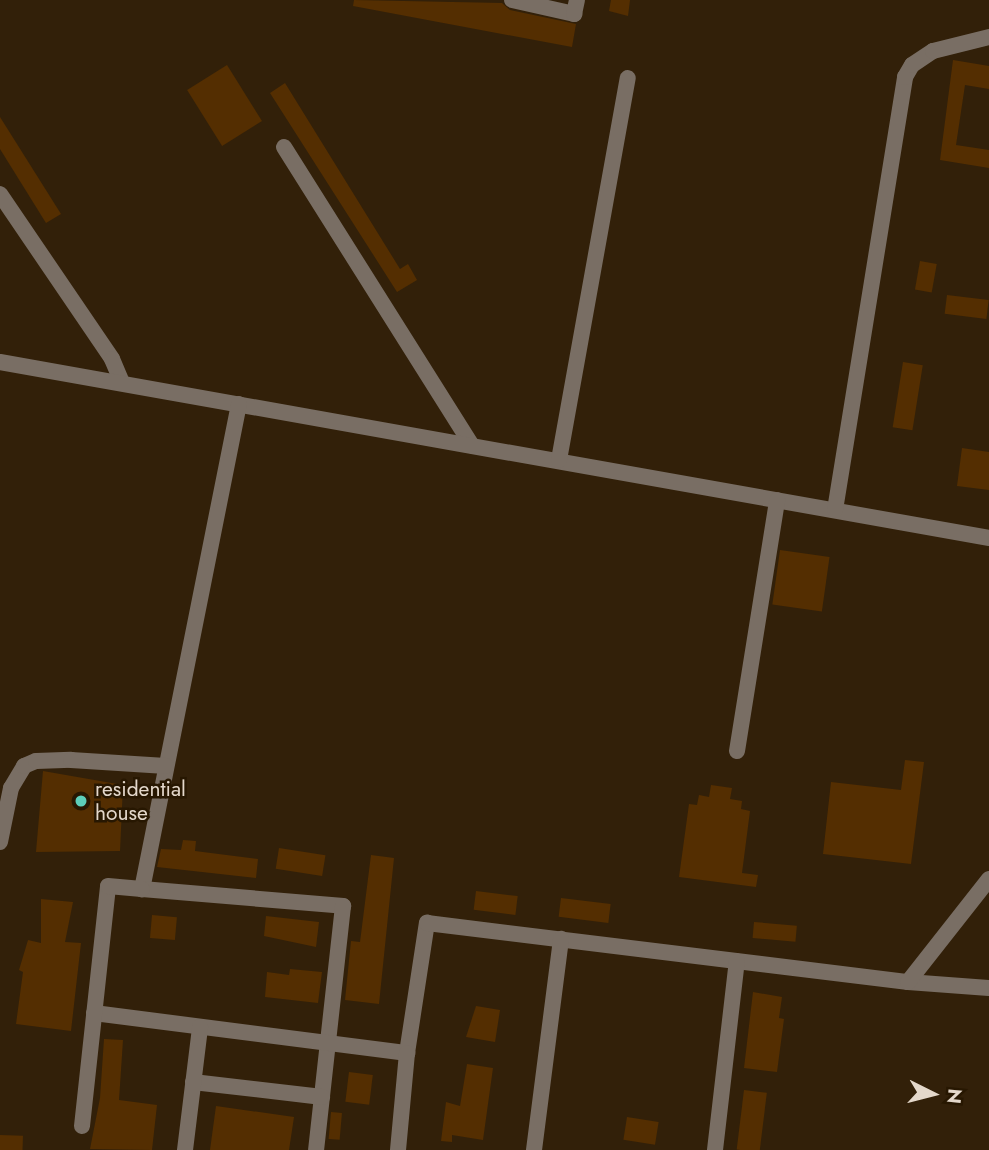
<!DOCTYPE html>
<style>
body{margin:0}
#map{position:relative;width:989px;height:1150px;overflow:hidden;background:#322009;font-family:Jost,sans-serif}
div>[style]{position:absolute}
.building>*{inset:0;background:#542e01;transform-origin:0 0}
.minor>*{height:16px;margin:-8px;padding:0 8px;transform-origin:8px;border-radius:8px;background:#796e64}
.dots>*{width:19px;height:19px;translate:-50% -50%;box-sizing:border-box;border:4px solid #271701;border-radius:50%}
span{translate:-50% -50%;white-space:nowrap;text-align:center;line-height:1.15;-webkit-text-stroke:5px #271701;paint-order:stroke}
.poi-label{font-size:21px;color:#e4d8cb}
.left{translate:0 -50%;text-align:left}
.north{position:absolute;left:898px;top:1059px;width:70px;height:70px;-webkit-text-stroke:5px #271701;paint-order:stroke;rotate:96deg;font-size:19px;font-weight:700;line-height:28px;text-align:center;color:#e4d8cb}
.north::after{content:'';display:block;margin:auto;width:24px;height:32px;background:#e4d8cb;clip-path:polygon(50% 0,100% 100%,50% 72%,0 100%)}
</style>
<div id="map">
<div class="building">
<div style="clip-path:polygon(354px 0,502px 3px,510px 10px,576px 24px,572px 47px,353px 6px)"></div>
<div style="clip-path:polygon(611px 0,630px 0,628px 16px,609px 11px)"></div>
<div style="clip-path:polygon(953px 60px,989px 66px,989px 89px,965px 85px,956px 145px,989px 150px,989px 168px,940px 160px)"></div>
<div style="left:227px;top:65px;width:66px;height:47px;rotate:58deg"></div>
<div style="clip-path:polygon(285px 83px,400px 269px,408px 264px,417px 280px,397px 292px,270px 93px)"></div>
<div style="clip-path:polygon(0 117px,61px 214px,46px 223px,0 149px)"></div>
<div style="left:920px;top:261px;width:17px;height:29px;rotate:10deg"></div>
<div style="left:947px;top:295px;width:42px;height:19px;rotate:7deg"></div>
<div style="left:903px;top:362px;width:20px;height:66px;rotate:9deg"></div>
<div style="clip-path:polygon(962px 448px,989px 452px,989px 490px,957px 486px)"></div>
<div style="left:780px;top:550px;width:50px;height:55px;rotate:8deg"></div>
<div style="clip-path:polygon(905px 760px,924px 762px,911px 864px,823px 854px,831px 782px,901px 790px)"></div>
<div style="clip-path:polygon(43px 771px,123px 785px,120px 851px,36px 852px)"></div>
<div style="clip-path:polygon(711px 785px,732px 788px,730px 799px,742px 801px,741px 809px,750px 811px,742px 873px,758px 875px,756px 887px,679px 877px,689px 804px,697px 805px,699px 795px,709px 797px)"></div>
<div style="clip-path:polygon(183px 840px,196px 841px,195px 851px,258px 859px,256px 878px,157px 867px,161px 849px,181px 850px)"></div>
<div style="left:279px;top:848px;width:47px;height:21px;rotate:9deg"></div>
<div style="clip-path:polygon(371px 855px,394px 858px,379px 1004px,345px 1000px,351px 941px,360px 942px)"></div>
<div style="left:476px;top:891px;width:42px;height:19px;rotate:7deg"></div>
<div style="left:561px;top:898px;width:50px;height:19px;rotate:7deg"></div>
<div style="clip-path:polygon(41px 899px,73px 902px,65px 942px,81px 943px,71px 1031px,16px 1024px,23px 972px,19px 970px,28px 940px,41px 943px)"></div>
<div style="left:152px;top:915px;width:25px;height:23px;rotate:5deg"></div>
<div style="clip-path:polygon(266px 916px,319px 922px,316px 947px,264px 936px)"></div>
<div style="left:754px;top:922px;width:43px;height:16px;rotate:5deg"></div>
<div style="clip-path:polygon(290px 969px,322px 972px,318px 1003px,265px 997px,267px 972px,289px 975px)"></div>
<div style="clip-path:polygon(753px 992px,782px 997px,779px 1018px,784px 1019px,777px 1072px,744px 1068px)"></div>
<div style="clip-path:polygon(476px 1006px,500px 1010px,495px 1042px,466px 1037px)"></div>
<div style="clip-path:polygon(104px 1039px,123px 1040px,119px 1100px,157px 1105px,152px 1150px,90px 1149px,100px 1098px)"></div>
<div style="clip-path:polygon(467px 1064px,493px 1068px,483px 1140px,452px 1135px,452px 1142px,441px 1141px,446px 1102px,460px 1106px)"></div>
<div style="left:349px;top:1072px;width:24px;height:30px;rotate:7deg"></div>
<div style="left:744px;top:1090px;width:23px;height:60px;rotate:7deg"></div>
<div style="clip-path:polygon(216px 1106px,294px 1117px,289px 1150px,210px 1150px)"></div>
<div style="left:331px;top:1112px;width:11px;height:27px;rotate:5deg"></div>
<div style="left:627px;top:1117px;width:32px;height:23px;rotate:9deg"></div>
<div style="left:0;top:1135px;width:23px;height:15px;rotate:2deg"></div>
</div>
<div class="minor">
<div style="left:512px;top:0;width:64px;rotate:12.7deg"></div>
<div style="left:574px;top:14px;width:14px;rotate:-78deg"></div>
<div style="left:284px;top:147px;width:353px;rotate:57.8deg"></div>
<div style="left:0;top:194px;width:199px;rotate:55.8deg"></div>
<div style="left:112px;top:359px;width:26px;rotate:67deg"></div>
<div style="left:0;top:362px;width:1005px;rotate:10.09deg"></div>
<div style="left:239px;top:404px;width:495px;rotate:101.3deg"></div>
<div style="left:142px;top:889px;width:202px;rotate:4.8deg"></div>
<div style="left:343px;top:906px;width:245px;rotate:96.3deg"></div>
<div style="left:559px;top:460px;width:388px;rotate:-79.8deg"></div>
<div style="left:835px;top:510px;width:439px;rotate:-80.8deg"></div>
<div style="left:905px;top:77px;width:14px;rotate:-60deg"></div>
<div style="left:912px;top:65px;width:25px;rotate:-34deg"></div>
<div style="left:933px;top:51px;width:58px;rotate:-14deg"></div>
<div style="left:737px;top:751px;width:254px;rotate:-80.9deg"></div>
<div style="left:0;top:842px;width:55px;rotate:-78.5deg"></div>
<div style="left:11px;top:788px;width:26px;rotate:-59deg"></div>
<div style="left:24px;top:766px;width:13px;rotate:-23deg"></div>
<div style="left:36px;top:761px;width:35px;rotate:-2deg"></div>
<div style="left:71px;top:760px;width:95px;rotate:3.6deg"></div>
<div style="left:908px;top:982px;width:81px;rotate:4.2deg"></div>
<div style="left:94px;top:1013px;width:316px;rotate:7.3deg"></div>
<div style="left:407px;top:1053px;width:132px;rotate:-81.3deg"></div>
<div style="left:427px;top:923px;width:485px;rotate:7deg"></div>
<div style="left:908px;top:982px;width:131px;rotate:-51.8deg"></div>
<div style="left:193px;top:1082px;width:130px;rotate:6.6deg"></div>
<div style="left:82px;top:1126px;width:241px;rotate:-83.8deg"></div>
<div style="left:108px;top:886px;width:34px;rotate:5deg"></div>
<div style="left:185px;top:1150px;width:124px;rotate:-83deg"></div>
<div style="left:398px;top:1150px;width:97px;rotate:-84.7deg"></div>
<div style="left:534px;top:1150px;width:213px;rotate:-82.7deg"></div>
<div style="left:715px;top:1150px;width:190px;rotate:-83.4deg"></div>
</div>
<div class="dots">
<div style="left:81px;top:801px;background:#5dceb9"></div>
</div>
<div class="poi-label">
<span class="left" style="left:95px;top:801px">residential<br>house</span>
</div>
<div class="north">N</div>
</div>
